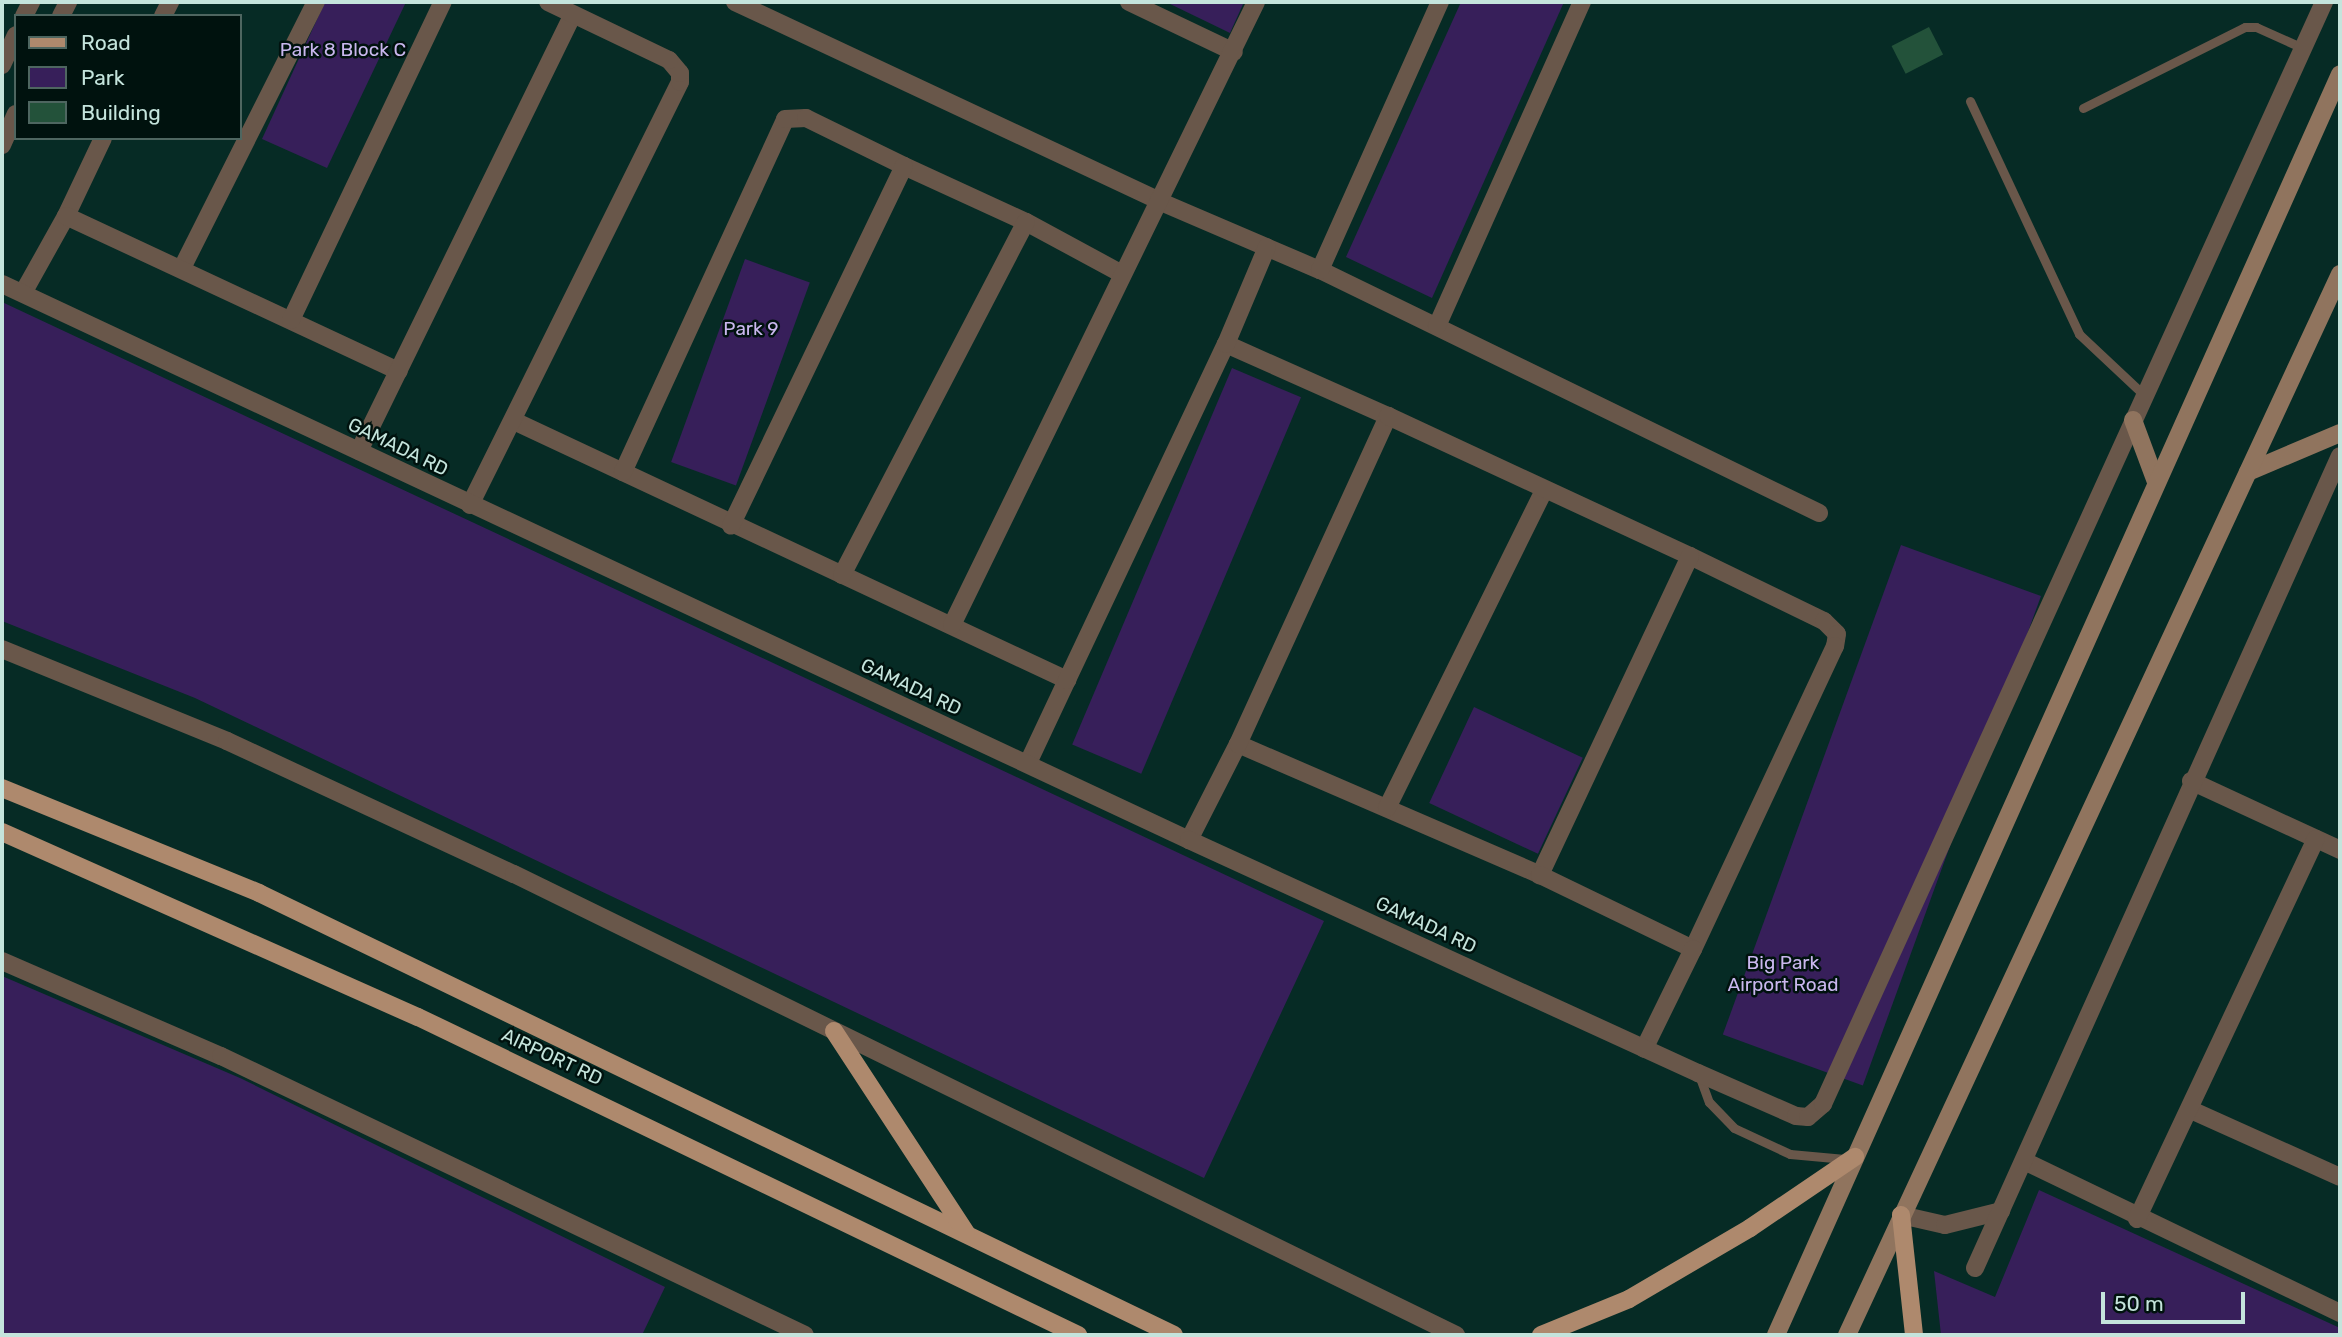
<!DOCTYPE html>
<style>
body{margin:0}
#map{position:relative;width:2342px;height:1337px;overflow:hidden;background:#062b25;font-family:Rubik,sans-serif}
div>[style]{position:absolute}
.green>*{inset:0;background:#371f5a;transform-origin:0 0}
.building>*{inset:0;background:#23523a;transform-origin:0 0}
.service>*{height:9px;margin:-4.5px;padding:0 4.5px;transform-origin:4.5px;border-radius:4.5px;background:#69574a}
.minor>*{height:18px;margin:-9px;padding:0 9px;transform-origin:9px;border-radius:9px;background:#69574a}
.tertiary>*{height:18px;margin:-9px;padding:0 9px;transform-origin:9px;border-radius:9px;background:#69574a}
.secondary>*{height:18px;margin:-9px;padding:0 9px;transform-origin:9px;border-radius:9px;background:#90745e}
.primary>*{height:18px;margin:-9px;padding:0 9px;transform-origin:9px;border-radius:9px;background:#ae896d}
span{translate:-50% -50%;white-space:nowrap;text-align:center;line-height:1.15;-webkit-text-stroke:5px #00120e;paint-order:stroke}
.park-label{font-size:19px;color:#c9b7ee}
.street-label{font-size:19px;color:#c4e4dc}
.frame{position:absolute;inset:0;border:4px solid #c4e4dc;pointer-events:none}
.legend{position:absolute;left:14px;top:14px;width:228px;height:126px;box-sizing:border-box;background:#00120e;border:2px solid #4e6660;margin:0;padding:9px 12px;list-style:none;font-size:21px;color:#c4e4dc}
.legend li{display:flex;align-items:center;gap:14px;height:35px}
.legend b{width:35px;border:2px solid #4e6660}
.scale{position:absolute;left:2101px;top:1292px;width:144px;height:32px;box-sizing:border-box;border:4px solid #c4e4dc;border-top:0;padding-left:9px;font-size:21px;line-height:24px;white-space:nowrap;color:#c4e4dc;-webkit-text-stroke:5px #00120e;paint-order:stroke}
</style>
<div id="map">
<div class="green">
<div style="clip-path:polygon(325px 2px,406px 2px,327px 168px,262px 139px)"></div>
<div style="clip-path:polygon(1166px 2px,1244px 2px,1230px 33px)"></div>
<div style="clip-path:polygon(1461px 2px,1564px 2px,1432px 298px,1346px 257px)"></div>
<div style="left:745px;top:259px;width:69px;height:216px;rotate:20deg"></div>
<div style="clip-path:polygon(2px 302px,1324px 921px,1204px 1178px,195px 698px,2px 621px)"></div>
<div style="left:1232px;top:368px;width:75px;height:409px;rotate:23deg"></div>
<div style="left:1901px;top:545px;width:149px;height:521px;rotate:20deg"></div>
<div style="left:1474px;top:707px;width:120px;height:106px;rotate:25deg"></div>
<div style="clip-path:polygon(2px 976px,240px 1078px,665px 1287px,642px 1335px,2px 1335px)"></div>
<div style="clip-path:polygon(2039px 1190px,2340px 1328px,2340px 1335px,1941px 1335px,1934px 1271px,1995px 1297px)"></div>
</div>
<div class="building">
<div style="left:1929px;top:27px;width:31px;height:42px;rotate:63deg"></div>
</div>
<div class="service">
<div style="left:1970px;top:101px;width:257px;rotate:64.9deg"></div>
<div style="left:2079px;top:334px;width:91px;rotate:43.2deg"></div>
<div style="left:2083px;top:108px;width:181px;rotate:-26.6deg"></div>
<div style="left:2245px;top:27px;width:11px"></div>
<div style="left:2256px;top:27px;width:51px;rotate:24.1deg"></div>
<div style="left:1699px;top:1075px;width:29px;rotate:70deg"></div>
<div style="left:1709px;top:1102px;width:36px;rotate:46deg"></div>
<div style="left:1734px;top:1128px;width:62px;rotate:24.9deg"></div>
<div style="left:1790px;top:1154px;width:55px;rotate:5.2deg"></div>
</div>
<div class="minor">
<div style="left:735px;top:2px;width:471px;rotate:25.1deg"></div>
<div style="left:1161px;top:202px;width:173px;rotate:23.2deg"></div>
<div style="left:1320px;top:270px;width:555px;rotate:25.96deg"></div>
<div style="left:1129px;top:2px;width:116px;rotate:25.5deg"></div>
<div style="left:163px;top:16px;width:16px;rotate:-63deg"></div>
<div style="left:904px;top:166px;width:134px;rotate:24.7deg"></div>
<div style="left:1026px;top:222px;width:109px;rotate:28.4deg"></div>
<div style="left:66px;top:216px;width:86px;rotate:-64.6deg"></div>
<div style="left:182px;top:268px;width:298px;rotate:-63.3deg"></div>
<div style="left:1320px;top:270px;width:294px;rotate:-65.9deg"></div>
<div style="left:23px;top:293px;width:88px;rotate:-60.8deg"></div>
<div style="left:66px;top:216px;width:367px;rotate:25deg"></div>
<div style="left:291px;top:320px;width:352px;rotate:-64.5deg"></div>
<div style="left:1437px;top:326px;width:355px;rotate:-65.9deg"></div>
<div style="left:1226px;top:344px;width:177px;rotate:24deg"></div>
<div style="left:514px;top:421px;width:611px;rotate:25.1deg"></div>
<div style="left:1067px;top:680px;width:92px;rotate:115.2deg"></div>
<div style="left:359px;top:451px;width:486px;rotate:-63.9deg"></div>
<div style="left:623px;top:472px;width:388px;rotate:-65.3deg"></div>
<div style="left:785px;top:119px;width:21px;rotate:-3deg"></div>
<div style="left:806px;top:118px;width:109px;rotate:26.1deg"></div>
<div style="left:904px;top:166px;width:399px;rotate:115.7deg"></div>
<div style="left:470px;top:505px;width:472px;rotate:-63.6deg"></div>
<div style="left:680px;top:82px;width:9px;rotate:-90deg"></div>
<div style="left:680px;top:73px;width:17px;rotate:-130deg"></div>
<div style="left:669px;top:60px;width:134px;rotate:-154.4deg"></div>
<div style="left:1690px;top:556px;width:149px;rotate:25.9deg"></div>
<div style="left:1824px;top:621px;width:18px;rotate:45deg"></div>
<div style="left:1837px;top:634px;width:12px;rotate:99deg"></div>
<div style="left:1835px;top:646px;width:335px;rotate:115.1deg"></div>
<div style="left:842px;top:575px;width:398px;rotate:-62.5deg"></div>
<div style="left:952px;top:625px;width:693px;rotate:-63.99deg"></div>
<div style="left:1067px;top:680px;width:372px;rotate:-64.7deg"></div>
<div style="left:1226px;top:344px;width:105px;rotate:-67.1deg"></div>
<div style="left:1238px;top:744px;width:329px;rotate:23.4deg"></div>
<div style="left:2191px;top:781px;width:164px;rotate:24.8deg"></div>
<div style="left:1387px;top:808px;width:355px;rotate:-63.7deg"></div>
<div style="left:1189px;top:840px;width:108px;rotate:-63deg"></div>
<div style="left:1238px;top:744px;width:361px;rotate:-65.4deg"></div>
<div style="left:1388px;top:416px;width:333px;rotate:24.9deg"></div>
<div style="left:1690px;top:556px;width:353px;rotate:115.2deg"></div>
<div style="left:1540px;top:875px;width:170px;rotate:25.8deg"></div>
<div style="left:1693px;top:949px;width:111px;rotate:116.1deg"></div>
<div style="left:2191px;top:1110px;width:163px;rotate:24.2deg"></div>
<div style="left:2024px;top:1161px;width:351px;rotate:25.7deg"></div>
<div style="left:1901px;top:1215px;width:45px;rotate:12.8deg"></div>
<div style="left:1945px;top:1225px;width:58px;rotate:-14deg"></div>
<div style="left:2137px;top:1219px;width:420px;rotate:-64.8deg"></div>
<div style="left:1975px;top:1268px;width:890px;rotate:-65.8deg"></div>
</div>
<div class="tertiary">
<div style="left:24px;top:16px;width:16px;rotate:-63deg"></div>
<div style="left:61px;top:16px;width:16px;rotate:-63deg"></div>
<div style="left:2px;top:65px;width:33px;rotate:-65deg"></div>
<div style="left:2px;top:145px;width:34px;rotate:-66deg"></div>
<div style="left:2px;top:284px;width:1311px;rotate:25.1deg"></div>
<div style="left:1189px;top:840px;width:560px;rotate:24.6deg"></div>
<div style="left:1698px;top:1073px;width:107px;rotate:23.7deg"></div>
<div style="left:1796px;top:1116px;width:12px;rotate:5deg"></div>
<div style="left:1808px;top:1117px;width:20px;rotate:-41deg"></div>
<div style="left:1823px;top:1104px;width:1211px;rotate:-65.55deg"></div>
<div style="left:2px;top:649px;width:243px;rotate:22.2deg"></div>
<div style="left:227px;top:741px;width:316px;rotate:24.9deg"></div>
<div style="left:514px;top:874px;width:1049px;rotate:26.08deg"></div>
<div style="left:2px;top:961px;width:239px;rotate:23.5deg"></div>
<div style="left:221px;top:1056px;width:647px;rotate:25.54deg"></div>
</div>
<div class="secondary">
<div style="left:2133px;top:420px;width:66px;rotate:69.6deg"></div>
<div style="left:2248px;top:472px;width:100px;rotate:-23deg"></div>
<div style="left:1776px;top:1335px;width:1381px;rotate:-65.9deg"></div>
<div style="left:1847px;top:1335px;width:1170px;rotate:-65.08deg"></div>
</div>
<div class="primary">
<div style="left:2px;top:788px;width:278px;rotate:22.2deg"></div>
<div style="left:259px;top:893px;width:1016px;rotate:25.78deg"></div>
<div style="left:2px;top:832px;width:455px;rotate:24deg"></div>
<div style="left:418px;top:1017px;width:733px;rotate:25.73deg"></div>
<div style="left:834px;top:1031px;width:241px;rotate:56.8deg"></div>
<div style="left:1901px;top:1215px;width:121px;rotate:83.8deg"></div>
<div style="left:1541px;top:1335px;width:95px;rotate:-22.2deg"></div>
<div style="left:1629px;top:1299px;width:140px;rotate:-30.4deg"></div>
<div style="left:1750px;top:1228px;width:127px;rotate:-34.1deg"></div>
</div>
<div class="park-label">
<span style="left:343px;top:50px">Park 8 Block C</span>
<span style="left:751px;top:329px">Park 9</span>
<span style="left:1783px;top:974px">Big Park<br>Airport Road</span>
</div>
<div class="street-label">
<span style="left:398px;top:447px;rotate:26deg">GAMADA RD</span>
<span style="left:911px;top:687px;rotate:25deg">GAMADA RD</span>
<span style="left:1426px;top:925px;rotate:25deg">GAMADA RD</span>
<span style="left:552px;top:1057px;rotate:25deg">AIRPORT RD</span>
</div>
<div class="frame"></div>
<ul class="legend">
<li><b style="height:9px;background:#ae896d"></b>Road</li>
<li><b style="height:19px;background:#371f5a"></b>Park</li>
<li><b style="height:19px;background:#23523a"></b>Building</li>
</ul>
<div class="scale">50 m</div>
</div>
